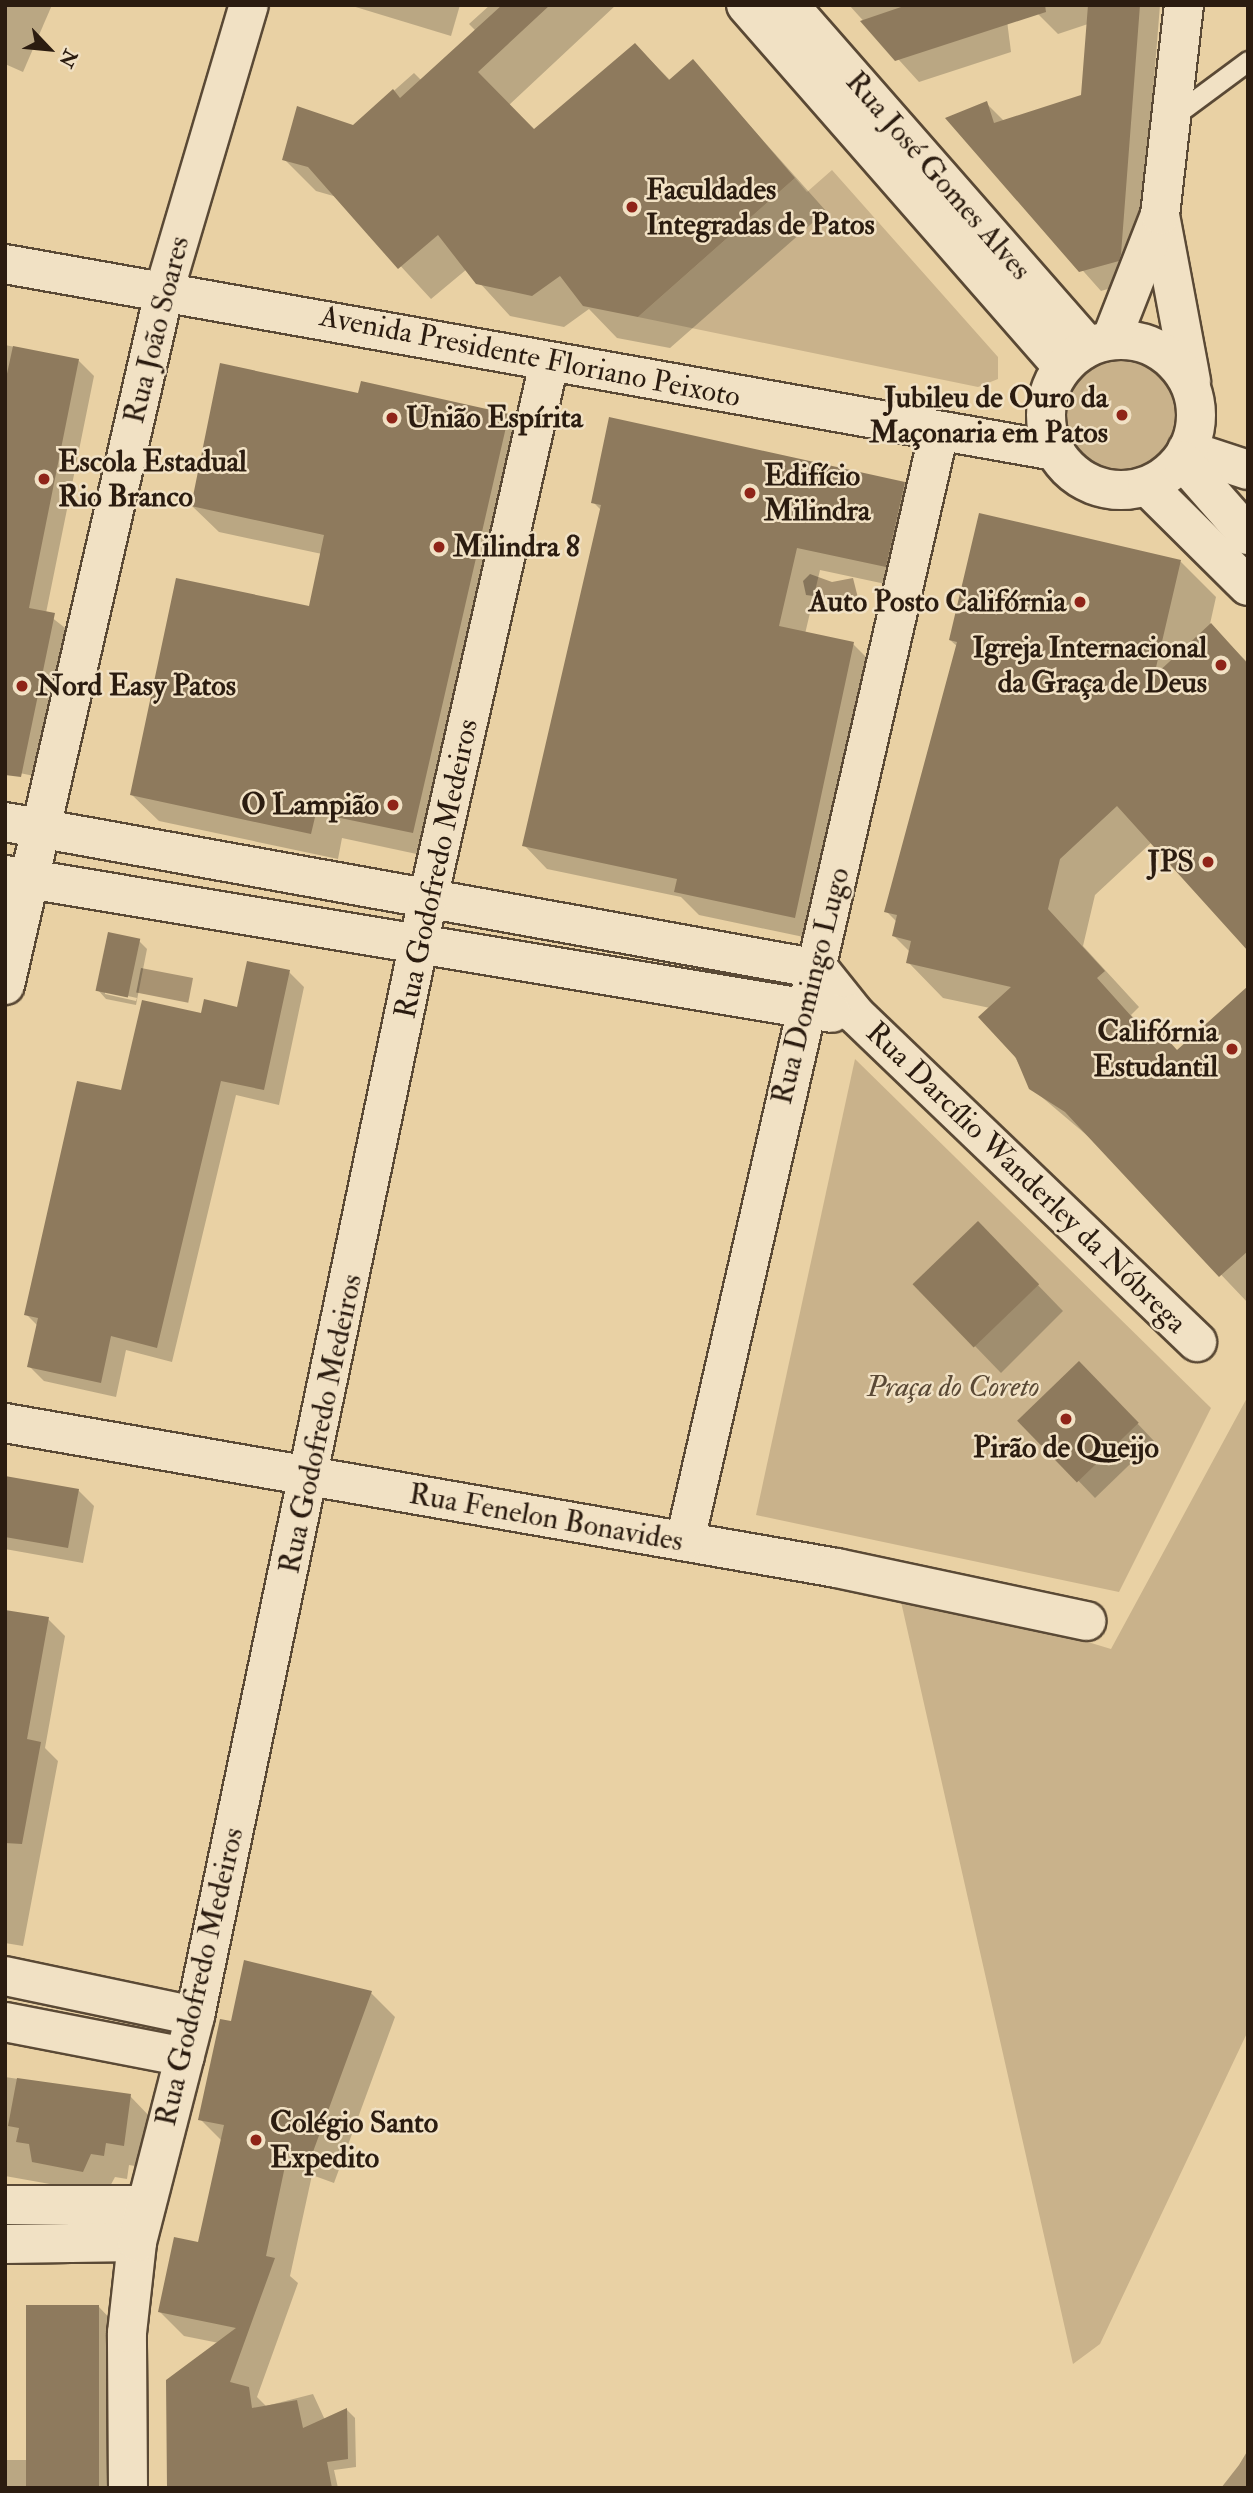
<!DOCTYPE html>
<meta charset="utf-8">
<style>
body{margin:0}
#map{position:relative;width:1253px;height:2493px;overflow:hidden;background:#e9d1a4;font-family:"IM FELL Double Pica",serif}
div>[style]{position:absolute}
.green>*{inset:0;background:#c9b28b}
.round{border-radius:50%}
.water>*{inset:0;background:#a89372;transform-origin:0 0}
.shadow>*{inset:0;background:#0003}
.building>*{inset:0;background:#8e7a5d;transform-origin:0 0}
.roads{filter:drop-shadow(2px 0 #5a4935) drop-shadow(-2px 0 #5a4935) drop-shadow(0 2px #5a4935) drop-shadow(0 -2px #5a4935)}
.lane>*{height:19px;margin:-9.5px;padding:0 9.5px;transform-origin:9.5px;border-radius:9.5px;background:#f1e1c4}
.street>*{height:38px;margin:-19px;padding:0 19px;transform-origin:19px;border-radius:19px;background:#f1e1c4}
.secondary>*{height:38px;margin:-19px;padding:0 19px;transform-origin:19px;border-radius:19px;background:#f1e1c4}
.secondary>.ring{margin:-19px;padding:0;box-sizing:content-box;background:none;border:38px solid #f1e1c4;border-radius:50%}
.dots>*{width:19px;height:19px;translate:-50% -50%;box-sizing:border-box;border:4px solid #f1e1c4;border-radius:50%}
span{translate:-50% -50%;white-space:nowrap;text-align:center;line-height:1.15;-webkit-text-stroke:5px #f1e1c4;paint-order:stroke}
.street-label{font-size:30px;color:#2b1c10}
.poi-label{font-size:30px;color:#2b1c10;font-weight:700}
.left{translate:0 -50%;text-align:left}
.right{translate:-100% -50%;text-align:right}
.park-label{font-size:30px;color:#5a4935;font-style:italic}
.frame{position:absolute;inset:0;border:7px solid #2b1c10;pointer-events:none}
.north{position:absolute;left:14px;top:14px;width:70px;height:70px;-webkit-text-stroke:5px #f1e1c4;paint-order:stroke;rotate:116deg;font-size:19px;font-weight:700;line-height:28px;text-align:center;color:#2b1c10}
.north::after{content:'';display:block;margin:auto;width:24px;height:32px;background:#2b1c10;clip-path:polygon(50% 0,100% 100%,50% 72%,0 100%)}
</style>
<div id="map">
<div class="green">
<div style="clip-path:polygon(832px 170px,998px 357px,998px 379px,978px 387px,638px 317px,795px 178px,807px 192px)"></div>
<div class="round" style="left:1066px;top:360px;width:112px;height:112px"></div>
<div style="clip-path:polygon(855px 1059px,1211px 1408px,1119px 1592px,756px 1515px)"></div>
<div style="clip-path:polygon(1248px 1396px,1248px 2031px,1100px 2344px,1073px 2364px,897px 1584px,1111px 1649px)"></div>
</div>
<div class="water">
<div style="clip-path:polygon(810px 574px,832px 582px,853px 578px,859px 602px,806px 595px,803px 581px)"></div>
<div style="left:141px;top:968px;width:53px;height:25px;rotate:11deg"></div>
<div style="clip-path:polygon(1248px 2450px,1248px 2488px,1221px 2488px,1239px 2465px)"></div>
</div>
<div class="shadow">
<div style="clip-path:polygon(5px 5px,52px 5px,23px 72px,5px 64px)"></div>
<div style="clip-path:polygon(349px 5px,460px 5px,451px 36px)"></div>
<div style="clip-path:polygon(490px 5px,616px 5px,509px 105px,534px 131px,635px 45px,671px 81px,693px 62px,826px 211px,670px 348px,617px 338px,589px 309px,564px 327px,510px 316px,467px 269px,431px 299px,337px 197px,316px 191px,284px 159px,353px 127px,414px 73px,422px 81px,476px 31px,469px 24px)"></div>
<div style="clip-path:polygon(849px 5px,1005px 5px,1011px 52px,919px 82px)"></div>
<div style="clip-path:polygon(1038px 5px,1160px 5px,1138px 280px,1101px 291px,948px 119px,986px 103px,1005px 122px,1083px 97px,1088px 24px,1058px 34px,1038px 14px)"></div>
<div style="clip-path:polygon(5px 345px,78px 360px,94px 376px,46px 613px,69px 631px,39px 777px,5px 770px)"></div>
<div style="clip-path:polygon(360px 395px,508px 415px,535px 442px,440px 859px,342px 838px,338px 859px,159px 821px,132px 795px,310px 608px,322px 554px,219px 532px,192px 506px)"></div>
<div style="clip-path:polygon(904px 483px,928px 507px,909px 589px,820px 570px,805px 634px,853px 644px,876px 667px,818px 940px,699px 915px,681px 897px,547px 869px,524px 845px,602px 511px,593px 502px)"></div>
<div style="clip-path:polygon(1181px 562px,1216px 597px,1210px 624px,1248px 663px,1248px 948px,1152px 842px,1095px 895px,1083px 946px,1139px 1007px,1131px 1015px,1152px 1038px,1178px 1051px,1248px 988px,1248px 1303px,1096px 1143px,1031px 1088px,990px 1008px,943px 998px,908px 962px,910px 952px,894px 936px,897px 922px,886px 911px,958px 647px,950px 640px)"></div>
<div style="clip-path:polygon(evenodd,139px 941px,147px 949px,136px 1005px,106px 999px,98px 990px,139px 941px,105px 991px,137px 998px,136px 1001px,105px 994px,105px 991px)"></div>
<div style="clip-path:polygon(289px 972px,304px 987px,279px 1105px,236px 1095px,172px 1362px,126px 1350px,116px 1397px,44px 1381px,29px 1366px,38px 1326px,26px 1314px,122px 1093px,203px 1015px,238px 1009px)"></div>
<div style="clip-path:polygon(1003px 1249px,1063px 1311px,1001px 1373px,916px 1285px)"></div>
<div style="clip-path:polygon(1096px 1380px,1154px 1441px,1095px 1498px,1020px 1420px)"></div>
<div style="clip-path:polygon(5px 1477px,78px 1490px,94px 1506px,83px 1563px,5px 1549px)"></div>
<div style="clip-path:polygon(5px 1612px,48px 1619px,65px 1636px,45px 1748px,58px 1761px,23px 1946px,5px 1943px)"></div>
<div style="clip-path:polygon(371px 1993px,395px 2017px,334px 2183px,312px 2175px,290px 2276px,298px 2283px,257px 2397px,266px 2406px,313px 2394px,325px 2420px,347px 2410px,355px 2418px,356px 2467px,334px 2470px,338px 2488px,221px 2488px,219px 2343px,184px 2336px,160px 2312px,200px 2244px,222px 2141px,200px 2119px,233px 2023px)"></div>
<div style="clip-path:polygon(5px 2077px,130px 2096px,153px 2120px,147px 2168px,129px 2165px,127px 2179px,115px 2177px,106px 2194px,5px 2176px)"></div>
<div style="clip-path:polygon(99px 2307px,118px 2327px,117px 2488px,5px 2488px,5px 2460px,27px 2460px)"></div>
</div>
<div class="building">
<div style="clip-path:polygon(502px 5px,550px 5px,478px 72px,534px 129px,635px 43px,669px 80px,693px 59px,795px 178px,638px 317px,583px 306px,560px 276px,532px 296px,476px 284px,438px 235px,398px 269px,308px 167px,282px 160px,297px 106px,353px 125px,393px 89px,400px 98px)"></div>
<div style="clip-path:polygon(907px 5px,1045px 5px,1046px 12px,895px 61px,860px 21px)"></div>
<div style="clip-path:polygon(1088px 5px,1140px 5px,1121px 254px,1119px 261px,1079px 272px,945px 118px,987px 101px,994px 123px,1081px 95px)"></div>
<div style="clip-path:polygon(13px 346px,79px 359px,29px 608px,55px 613px,21px 777px,5px 775px,5px 383px)"></div>
<div style="clip-path:polygon(220px 363px,358px 393px,361px 381px,509px 414px,413px 833px,316px 813px,311px 834px,130px 795px,176px 578px,309px 606px,324px 535px,191px 506px)"></div>
<div style="clip-path:polygon(609px 417px,905px 482px,886px 567px,797px 548px,779px 626px,854px 642px,795px 918px,674px 892px,677px 879px,522px 846px,601px 505px,591px 503px)"></div>
<div style="clip-path:polygon(979px 513px,1181px 560px,1154px 676px,1211px 623px,1248px 664px,1248px 951px,1117px 806px,1060px 859px,1048px 909px,1105px 971px,1097px 978px,1150px 1037px,1158px 1029px,1177px 1050px,1248px 986px,1248px 1251px,1219px 1277px,1065px 1112px,1029px 1089px,1016px 1058px,978px 1017px,1011px 987px,906px 963px,911px 941px,892px 936px,897px 915px,884px 912px,957px 642px,949px 640px)"></div>
<div style="left:108px;top:932px;width:33px;height:60px;rotate:12deg"></div>
<div style="clip-path:polygon(247px 961px,290px 970px,264px 1090px,221px 1081px,157px 1348px,111px 1336px,101px 1383px,27px 1367px,38px 1318px,24px 1315px,77px 1081px,121px 1090px,142px 1000px,201px 1013px,204px 999px,237px 1007px)"></div>
<div style="left:978px;top:1221px;width:88px;height:91px;rotate:46deg"></div>
<div style="left:1079px;top:1361px;width:86px;height:86px;rotate:46deg"></div>
<div style="clip-path:polygon(5px 1476px,79px 1489px,68px 1548px,5px 1537px)"></div>
<div style="clip-path:polygon(5px 1610px,49px 1617px,27px 1739px,41px 1742px,22px 1844px,5px 1843px)"></div>
<div style="clip-path:polygon(244px 1960px,372px 1991px,310px 2160px,288px 2152px,266px 2256px,275px 2258px,230px 2382px,249px 2387px,252px 2408px,297px 2400px,303px 2428px,347px 2408px,348px 2459px,327px 2462px,332px 2488px,167px 2488px,166px 2380px,236px 2328px,158px 2312px,174px 2237px,198px 2242px,224px 2125px,198px 2120px,220px 2019px,231px 2021px)"></div>
<div style="clip-path:polygon(17px 2078px,131px 2094px,124px 2146px,106px 2143px,104px 2156px,91px 2154px,83px 2172px,32px 2162px,29px 2144px,16px 2142px,19px 2128px,8px 2126px)"></div>
<div style="left:26px;top:2305px;width:73px;height:183px"></div>
</div>
<div class="roads">
<div class="lane">
<div style="left:1175px;top:115px;width:91px;rotate:-36.5deg"></div>
</div>
<div class="street">
<div style="left:1187px;top:450px;width:64px;rotate:18.2deg"></div>
<div style="left:5px;top:822px;width:827px;rotate:10.24deg"></div>
<div style="left:819px;top:969px;width:58px;rotate:51.3deg"></div>
<div style="left:855px;top:1014px;width:474px;rotate:43.8deg"></div>
<div style="left:5px;top:875px;width:838px;rotate:9.47deg"></div>
<div style="left:5px;top:985px;width:715px;rotate:-77.07deg"></div>
<div style="left:165px;top:288px;width:295px;rotate:-73.5deg"></div>
<div style="left:5px;top:1423px;width:845px;rotate:9.89deg"></div>
<div style="left:837px;top:1568px;width:255px;rotate:12deg"></div>
<div style="left:685px;top:1541px;width:1138px;rotate:-77.1deg"></div>
<div style="left:5px;top:1976px;width:194px;rotate:11.9deg"></div>
<div style="left:5px;top:2022px;width:183px;rotate:11deg"></div>
<div style="left:5px;top:2205px;width:140px"></div>
<div style="left:5px;top:2244px;width:132px;rotate:-0.9deg"></div>
<div style="left:128px;top:2488px;width:155px;rotate:-90.4deg"></div>
<div style="left:127px;top:2333px;width:92px;rotate:-83.7deg"></div>
<div style="left:137px;top:2242px;width:233px;rotate:-75.6deg"></div>
<div style="left:195px;top:2016px;width:1141px;rotate:-78.22deg"></div>
<div style="left:428px;top:899px;width:549px;rotate:-77.28deg"></div>
</div>
<div class="secondary">
<div style="left:746px;top:5px;width:481px;rotate:48.8deg"></div>
<div style="left:789px;top:5px;width:454px;rotate:48.8deg"></div>
<div style="left:1160px;top:215px;width:169px;rotate:79.4deg"></div>
<div style="left:5px;top:264px;width:1067px;rotate:10.1deg"></div>
<div class="ring" style="left:1046px;top:340px;width:112px;height:112px"></div>
<div style="left:1111px;top:340px;width:134px;rotate:-68.6deg"></div>
<div style="left:1160px;top:215px;width:211px;rotate:-83.5deg"></div>
<div style="left:1182px;top:460px;width:100px;rotate:48.7deg"></div>
<div style="left:1147px;top:486px;width:142px;rotate:44.7deg"></div>
</div>
</div>
<div class="dots">
<div style="left:632px;top:207px;background:#8f2418"></div>
<div style="left:1122px;top:415px;background:#8f2418"></div>
<div style="left:392px;top:418px;background:#8f2418"></div>
<div style="left:44px;top:479px;background:#8f2418"></div>
<div style="left:750px;top:493px;background:#8f2418"></div>
<div style="left:439px;top:547px;background:#8f2418"></div>
<div style="left:1080px;top:602px;background:#8f2418"></div>
<div style="left:1221px;top:665px;background:#8f2418"></div>
<div style="left:22px;top:686px;background:#8f2418"></div>
<div style="left:393px;top:805px;background:#8f2418"></div>
<div style="left:1208px;top:862px;background:#8f2418"></div>
<div style="left:1232px;top:1049px;background:#8f2418"></div>
<div style="left:1066px;top:1419px;background:#8f2418"></div>
<div style="left:256px;top:2140px;background:#8f2418"></div>
</div>
<div class="street-label">
<span style="left:938px;top:176px;rotate:49deg">Rua José Gomes Alves</span>
<span style="left:157px;top:330px;rotate:-76deg">Rua João Soares</span>
<span style="left:530px;top:357px;rotate:11deg">Avenida Presidente Floriano Peixoto</span>
<span style="left:437px;top:869px;rotate:-78deg">Rua Godofredo Medeiros</span>
<span style="left:811px;top:986px;rotate:-76deg">Rua Domingo Lugo</span>
<span style="left:1026px;top:1178px;rotate:44deg">Rua Darcílio Wanderley da Nóbrega</span>
<span style="left:321px;top:1424px;rotate:-78deg">Rua Godofredo Medeiros</span>
<span style="left:546px;top:1518px;rotate:10deg">Rua Fenelon Bonavides</span>
<span style="left:200px;top:1977px;rotate:-77deg">Rua Godofredo Medeiros</span>
</div>
<div class="poi-label">
<span class="left" style="left:646px;top:207px">Faculdades<br>Integradas de Patos</span>
<span class="right" style="left:1108px;top:415px">Jubileu de Ouro da<br>Maçonaria em Patos</span>
<span class="left" style="left:406px;top:418px">União Espírita</span>
<span class="left" style="left:58px;top:479px">Escola Estadual<br>Rio Branco</span>
<span class="left" style="left:764px;top:493px">Edifício<br>Milindra</span>
<span class="left" style="left:453px;top:547px">Milindra 8</span>
<span class="right" style="left:1066px;top:602px">Auto Posto Califórnia</span>
<span class="right" style="left:1207px;top:665px">Igreja Internacional<br>da Graça de Deus</span>
<span class="left" style="left:36px;top:686px">Nord Easy Patos</span>
<span class="right" style="left:379px;top:805px">O Lampião</span>
<span class="right" style="left:1194px;top:862px">JPS</span>
<span class="right" style="left:1218px;top:1049px">Califórnia<br>Estudantil</span>
<span style="left:1066px;top:1448px">Pirão de Queijo</span>
<span class="left" style="left:270px;top:2140px">Colégio Santo<br>Expedito</span>
</div>
<div class="park-label">
<span style="left:953px;top:1387px">Praça do Coreto</span>
</div>
<div class="frame"></div>
<div class="north">N</div>
</div>
